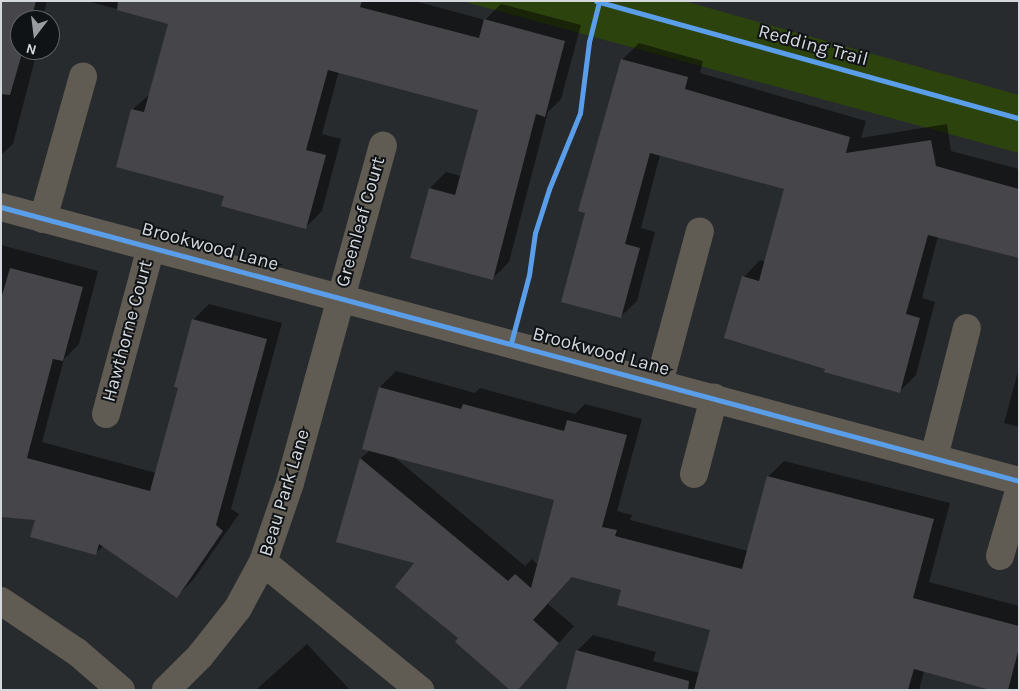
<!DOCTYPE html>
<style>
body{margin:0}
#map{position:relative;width:1020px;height:691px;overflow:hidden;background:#282b2e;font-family:Karla,sans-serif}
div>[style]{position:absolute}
.green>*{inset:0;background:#2d430e}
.shadow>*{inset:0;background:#0007}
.building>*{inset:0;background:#464549}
.street>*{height:28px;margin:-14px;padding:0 14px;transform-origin:14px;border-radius:14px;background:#615c53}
.cycleway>*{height:5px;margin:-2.5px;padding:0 2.5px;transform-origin:2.5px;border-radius:2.5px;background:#5a9eea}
span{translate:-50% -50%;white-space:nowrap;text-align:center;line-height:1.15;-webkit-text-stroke:4px #101316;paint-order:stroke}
.street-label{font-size:19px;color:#d5d9de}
.frame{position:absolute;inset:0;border:2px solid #d5d9de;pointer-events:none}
.north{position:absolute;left:10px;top:10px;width:50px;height:50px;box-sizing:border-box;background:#101316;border:1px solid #5f6266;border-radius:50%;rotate:195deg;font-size:14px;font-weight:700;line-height:20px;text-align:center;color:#d5d9de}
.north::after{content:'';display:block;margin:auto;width:18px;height:22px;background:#989ca0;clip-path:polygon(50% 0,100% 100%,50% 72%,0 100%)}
</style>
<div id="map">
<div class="green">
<div style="clip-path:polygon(462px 1px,684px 1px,1019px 95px,1019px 153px)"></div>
</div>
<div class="shadow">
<div style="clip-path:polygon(1px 1px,47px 1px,42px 20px,20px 20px,20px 50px,34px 50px,32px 58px,35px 59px,13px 144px,1px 155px)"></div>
<div style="clip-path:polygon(87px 1px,415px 1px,485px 20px,501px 4px,581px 25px,561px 99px,548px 112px,509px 262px,493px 278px,412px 257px,430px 188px,446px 172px,461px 176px,479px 109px,339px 71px,322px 134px,341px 139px,322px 211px,306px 227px,226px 195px,132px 110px,150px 94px,169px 23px)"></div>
<div style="clip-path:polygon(639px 43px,703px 61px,700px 73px,866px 121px,861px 138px,947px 124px,951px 151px,1019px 169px,1019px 257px,938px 236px,922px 298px,935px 302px,916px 375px,900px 391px,826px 368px,744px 277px,760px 260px,765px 262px,785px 188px,660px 155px,641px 228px,655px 232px,637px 301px,620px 317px,587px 212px,622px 60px)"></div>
<div style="clip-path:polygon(1px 245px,98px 271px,79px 344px,64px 359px,42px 442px,156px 473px,179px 388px,193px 320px,209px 304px,282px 323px,231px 509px,239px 514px,193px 580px,177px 596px,104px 545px,96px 553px,36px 519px,1px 515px)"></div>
<div style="clip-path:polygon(1019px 368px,1019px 427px,1004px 423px)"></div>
<div style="clip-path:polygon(evenodd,396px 371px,475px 393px,480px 388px,575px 414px,585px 404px,642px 419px,617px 511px,632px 515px,630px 520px,748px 551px,768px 477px,784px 461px,950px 503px,929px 582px,1019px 606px,1019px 690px,995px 690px,924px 671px,919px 690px,567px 690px,577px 651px,593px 635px,656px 652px,653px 661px,700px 673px,711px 629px,623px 589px,573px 576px,548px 604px,574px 626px,530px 676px,460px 638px,417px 562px,337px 541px,361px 458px,370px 450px,380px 387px,396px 371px,393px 456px,556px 499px,538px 565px,532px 559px,525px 566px,393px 456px)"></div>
<div style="clip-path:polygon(307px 644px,350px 690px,257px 690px,257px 689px)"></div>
</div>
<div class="building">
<div style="clip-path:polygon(1px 1px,36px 1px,31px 20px,20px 20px,20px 50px,23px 50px,10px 95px,1px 94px)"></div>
<div style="clip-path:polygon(118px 1px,362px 1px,360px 7px,479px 38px,484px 19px,565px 41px,545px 117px,536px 114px,493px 280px,410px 258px,429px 188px,455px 195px,478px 110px,328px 70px,306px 150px,326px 155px,306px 229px,221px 206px,224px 196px,116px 167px,131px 109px,144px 112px,168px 24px,117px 10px)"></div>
<div style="clip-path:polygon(621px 59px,688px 77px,685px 89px,850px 137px,846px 153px,931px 140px,936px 166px,1019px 189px,1019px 258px,928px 235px,906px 314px,920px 318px,900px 393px,824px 372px,825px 369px,724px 338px,742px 276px,759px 281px,784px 189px,650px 153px,625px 244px,640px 248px,621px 318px,561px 302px,585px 213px,578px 211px)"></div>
<div style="clip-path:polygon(10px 268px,83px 287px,63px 361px,53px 359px,27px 458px,150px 491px,178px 388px,174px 387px,192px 319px,267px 339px,216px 525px,223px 531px,177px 598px,99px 544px,96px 555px,30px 537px,35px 520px,1px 517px,1px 299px)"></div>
<div style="clip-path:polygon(379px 387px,461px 409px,463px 404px,564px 431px,567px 420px,627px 435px,602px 527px,617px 530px,615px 536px,742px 569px,767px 476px,934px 519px,913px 598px,1019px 626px,1019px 648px,1008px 690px,990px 690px,914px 669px,908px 690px,694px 690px,710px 630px,617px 605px,621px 590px,572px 577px,533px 620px,559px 643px,518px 690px,510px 690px,455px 642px,458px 638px,395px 587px,414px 563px,336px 542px,360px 458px,508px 581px,515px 574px,531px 588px,554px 500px,362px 449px)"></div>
<div style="clip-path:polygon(576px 650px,689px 681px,688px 690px,566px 690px)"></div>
</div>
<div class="street">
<div style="left:1px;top:207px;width:1054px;rotate:15.06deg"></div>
<div style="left:43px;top:219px;width:148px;rotate:-74.3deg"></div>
<div style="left:659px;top:383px;width:157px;rotate:-74.9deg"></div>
<div style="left:106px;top:414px;width:173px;rotate:-74.9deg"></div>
<div style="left:934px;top:457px;width:133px;rotate:-75.7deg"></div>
<div style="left:694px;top:474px;width:79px;rotate:-75.3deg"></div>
<div style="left:1000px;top:556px;width:68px;rotate:-73.7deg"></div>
<div style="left:263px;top:562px;width:203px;rotate:39.2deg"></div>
<div style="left:1px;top:601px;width:92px;rotate:33.9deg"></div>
<div style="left:77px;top:652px;width:58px;rotate:40.8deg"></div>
<div style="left:166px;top:690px;width:48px;rotate:-45deg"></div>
<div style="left:200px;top:656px;width:61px;rotate:-51.6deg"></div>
<div style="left:238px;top:608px;width:52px;rotate:-61.5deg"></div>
<div style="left:263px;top:562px;width:83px;rotate:-71.1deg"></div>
<div style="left:290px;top:483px;width:350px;rotate:-74.6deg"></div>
</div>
<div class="cycleway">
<div style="left:596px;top:1px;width:439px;rotate:15.5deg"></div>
<div style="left:1px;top:207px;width:1054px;rotate:15.06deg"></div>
<div style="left:511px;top:343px;width:70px;rotate:-75.2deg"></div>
<div style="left:529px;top:275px;width:42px;rotate:-81.9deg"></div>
<div style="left:535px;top:233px;width:46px;rotate:-72.3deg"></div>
<div style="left:549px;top:189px;width:82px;rotate:-67.8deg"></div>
<div style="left:580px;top:113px;width:72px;rotate:-82.8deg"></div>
<div style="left:589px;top:42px;width:41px;rotate:-76deg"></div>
</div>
<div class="street-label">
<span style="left:813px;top:46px;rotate:15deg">Redding Trail</span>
<span style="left:361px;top:222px;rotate:-74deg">Greenleaf Court</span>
<span style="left:210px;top:247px;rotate:15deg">Brookwood Lane</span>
<span style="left:128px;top:331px;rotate:-75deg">Hawthorne Court</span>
<span style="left:601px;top:352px;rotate:15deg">Brookwood Lane</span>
<span style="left:285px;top:493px;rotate:-73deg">Beau Park Lane</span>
</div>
<div class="frame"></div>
<div class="north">N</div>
</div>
